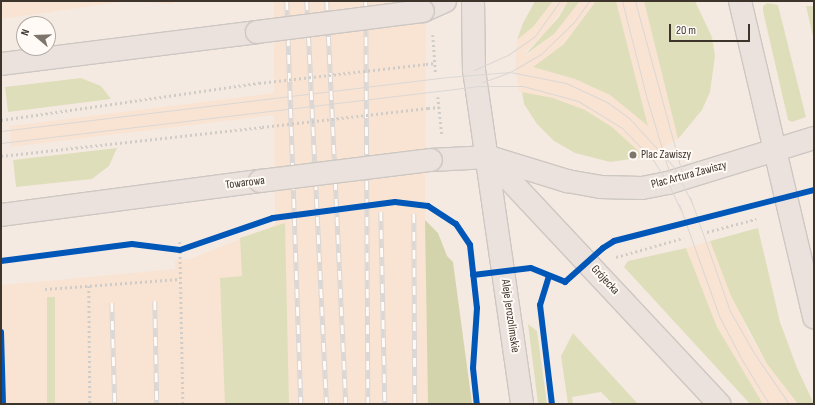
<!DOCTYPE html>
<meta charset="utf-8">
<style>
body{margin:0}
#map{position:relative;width:815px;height:405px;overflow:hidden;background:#f5eae2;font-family:"Sofia Sans Condensed",sans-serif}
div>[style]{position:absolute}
.built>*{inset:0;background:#f9e4d3}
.green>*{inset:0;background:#dfdebb;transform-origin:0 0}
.forest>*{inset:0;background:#d4d4ac}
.path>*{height:2.5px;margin-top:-1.25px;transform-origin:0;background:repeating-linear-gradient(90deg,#d0cdc9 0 2px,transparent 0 5px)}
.roads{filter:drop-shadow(1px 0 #cdc7c2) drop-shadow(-1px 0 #cdc7c2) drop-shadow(0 1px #cdc7c2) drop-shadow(0 -1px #cdc7c2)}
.major>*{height:22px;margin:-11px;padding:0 11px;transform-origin:11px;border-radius:11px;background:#ebe2de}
.tram>*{height:1px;margin:-0.5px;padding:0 0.5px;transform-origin:0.5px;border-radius:0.5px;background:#dbd7d5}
.rail>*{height:4.5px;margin-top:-2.25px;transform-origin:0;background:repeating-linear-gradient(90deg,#fffaf6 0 9px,#dbd7d5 0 18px);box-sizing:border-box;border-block:1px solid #dbd7d5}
.path-bridge>*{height:2.5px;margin-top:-1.25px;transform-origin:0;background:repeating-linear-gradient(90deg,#d0cdc9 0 2px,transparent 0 5px)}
.bridges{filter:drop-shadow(1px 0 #cdc7c2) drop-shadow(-1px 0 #cdc7c2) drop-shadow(0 1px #cdc7c2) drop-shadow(0 -1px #cdc7c2)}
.major-bridge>*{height:22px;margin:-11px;padding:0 11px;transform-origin:11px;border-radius:11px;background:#ebe2de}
.cycleway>*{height:6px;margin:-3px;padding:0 3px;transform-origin:3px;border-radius:3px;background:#0057b8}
.dots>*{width:11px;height:11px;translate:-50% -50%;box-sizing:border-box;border:2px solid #fffaf6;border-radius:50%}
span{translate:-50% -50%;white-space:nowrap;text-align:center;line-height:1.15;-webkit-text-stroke:4px #fffaf6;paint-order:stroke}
.poi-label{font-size:12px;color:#3d342c}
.left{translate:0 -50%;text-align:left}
.street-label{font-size:12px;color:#3d342c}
.frame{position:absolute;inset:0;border:2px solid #3d342c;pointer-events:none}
.north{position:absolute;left:16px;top:16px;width:40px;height:40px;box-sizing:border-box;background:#fffaf6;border:1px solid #b1aba5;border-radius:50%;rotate:289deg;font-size:11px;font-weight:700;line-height:16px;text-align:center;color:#3d342c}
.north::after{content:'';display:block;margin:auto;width:14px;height:18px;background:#7d746c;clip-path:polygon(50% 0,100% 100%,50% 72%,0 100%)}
.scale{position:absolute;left:669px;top:24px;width:81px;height:18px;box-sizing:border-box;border:2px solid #3d342c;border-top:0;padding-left:5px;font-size:12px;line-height:14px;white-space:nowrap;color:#3d342c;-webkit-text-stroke:3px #fffaf6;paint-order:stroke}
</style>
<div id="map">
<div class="built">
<div style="clip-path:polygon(1px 1px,179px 1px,170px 4px,128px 1px,1px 19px)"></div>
<div style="clip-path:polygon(274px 1px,426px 1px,425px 220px,438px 233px,447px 256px,453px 262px,472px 404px,1px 404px,1px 285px,175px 269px,175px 260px,190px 259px,275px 225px,274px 115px,11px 147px,10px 126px,274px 93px)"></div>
<div style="clip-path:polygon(553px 1px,568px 1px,546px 32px,525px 52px,527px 55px,554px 34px,580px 1px,596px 1px,564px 44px,533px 67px,575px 79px,610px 95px,648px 125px,616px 1px,644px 1px,678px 139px,645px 157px,612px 127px,585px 110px,553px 98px,519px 92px,515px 64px,517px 40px,533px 27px)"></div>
<div style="clip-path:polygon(710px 241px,748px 332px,767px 364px,798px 404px,763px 404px,717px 327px,686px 248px)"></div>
</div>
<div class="green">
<div style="clip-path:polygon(535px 1px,553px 1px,533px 27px,517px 40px,523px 23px)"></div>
<div style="clip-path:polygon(568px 1px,580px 1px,554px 34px,525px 55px,559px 17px)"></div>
<div style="clip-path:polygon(596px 1px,616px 1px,648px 126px,610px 95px,575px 79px,533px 67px,564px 44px)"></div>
<div style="clip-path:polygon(644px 1px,695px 1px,712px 37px,715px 56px,710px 92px,702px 110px,678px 139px)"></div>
<div style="clip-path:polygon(767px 3px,778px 5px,806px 117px,792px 122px,788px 120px,763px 11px,763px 6px)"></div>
<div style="clip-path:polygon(806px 6px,814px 6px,814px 41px)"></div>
<div style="clip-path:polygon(81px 78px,101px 86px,111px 99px,8px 112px,5px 87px)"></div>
<div style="clip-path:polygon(522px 92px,553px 98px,585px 110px,612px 127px,645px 157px,610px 162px,575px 153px,554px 141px,537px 124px,524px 104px)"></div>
<div style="clip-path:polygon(117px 148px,109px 166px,92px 179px,16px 187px,13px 160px)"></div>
<div style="clip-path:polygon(285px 223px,289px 404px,225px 404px,220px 278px,242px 276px,240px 238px)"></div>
<div style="clip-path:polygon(758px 228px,780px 322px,797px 368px,814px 404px,798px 404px,767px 364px,731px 296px,710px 241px)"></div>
<div style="clip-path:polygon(686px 248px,717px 327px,763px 404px,750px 404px,624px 267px,628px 261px)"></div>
<div style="left:55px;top:297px;width:107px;height:8px;rotate:90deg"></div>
<div style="clip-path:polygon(528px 324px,537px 331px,547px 404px,538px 404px)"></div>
<div style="clip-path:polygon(573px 333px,638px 404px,613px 404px,601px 392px,572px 397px,573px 404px,568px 404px,561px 356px)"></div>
</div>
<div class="forest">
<div style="clip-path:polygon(425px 220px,438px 233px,447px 256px,453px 262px,472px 404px,428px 404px)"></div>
</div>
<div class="path">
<div style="left:433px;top:35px;width:39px;rotate:86deg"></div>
<div style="left:426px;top:64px;width:9px;rotate:-6deg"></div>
<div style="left:438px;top:97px;width:37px;rotate:84deg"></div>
<div style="left:428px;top:108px;width:11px;rotate:-5deg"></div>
<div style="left:1px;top:120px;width:261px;rotate:-8.2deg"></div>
<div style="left:1px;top:156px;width:263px;rotate:-6.3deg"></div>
<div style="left:707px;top:232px;width:51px;rotate:-14.9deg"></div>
<div style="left:180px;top:242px;width:162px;rotate:88.9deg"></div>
<div style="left:616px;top:257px;width:70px;rotate:-15.8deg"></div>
<div style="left:89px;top:286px;width:118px;rotate:89.5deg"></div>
<div style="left:45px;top:289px;width:135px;rotate:-4.2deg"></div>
</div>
<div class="roads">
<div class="major">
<div style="left:473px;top:1px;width:69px;rotate:89.2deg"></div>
<div style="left:474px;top:70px;width:337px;rotate:81.8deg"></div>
<div style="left:740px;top:1px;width:325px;rotate:76.8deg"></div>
<div style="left:423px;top:11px;width:24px;rotate:-24deg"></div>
<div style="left:1px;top:64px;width:258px;rotate:-7.1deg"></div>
<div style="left:489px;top:158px;width:337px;rotate:46.9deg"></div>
<div style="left:431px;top:160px;width:58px;rotate:-3deg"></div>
<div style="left:489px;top:157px;width:82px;rotate:17.1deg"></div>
<div style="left:567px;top:181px;width:34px;rotate:10deg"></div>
<div style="left:600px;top:187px;width:42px;rotate:1.4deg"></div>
<div style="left:642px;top:188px;width:26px;rotate:-11deg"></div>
<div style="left:668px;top:183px;width:153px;rotate:-17.1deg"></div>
<div style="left:1px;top:215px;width:261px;rotate:-7.5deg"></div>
</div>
</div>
<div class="tram">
<div style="left:622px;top:1px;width:101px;rotate:75.7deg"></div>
<div style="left:647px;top:99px;width:90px;rotate:73.2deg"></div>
<div style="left:635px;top:1px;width:181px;rotate:74.7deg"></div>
<div style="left:474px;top:70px;width:37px;rotate:-24deg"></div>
<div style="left:508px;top:55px;width:33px;rotate:-35deg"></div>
<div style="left:535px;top:36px;width:43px;rotate:-54.5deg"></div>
<div style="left:483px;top:82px;width:29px;rotate:-20deg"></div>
<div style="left:510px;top:72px;width:34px;rotate:-30deg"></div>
<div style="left:540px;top:55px;width:47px;rotate:-44.1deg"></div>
<div style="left:574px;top:22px;width:26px;rotate:-54deg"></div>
<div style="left:1px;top:131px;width:450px;rotate:-6.9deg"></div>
<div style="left:448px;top:77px;width:62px;rotate:-4.6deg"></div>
<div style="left:510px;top:72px;width:57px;rotate:11.1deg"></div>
<div style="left:566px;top:83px;width:45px;rotate:24.9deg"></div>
<div style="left:607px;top:102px;width:27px;rotate:36deg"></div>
<div style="left:629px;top:118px;width:65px;rotate:47.5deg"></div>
<div style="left:673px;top:166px;width:42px;rotate:62.8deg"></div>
<div style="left:1px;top:143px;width:478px;rotate:-6.8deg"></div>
<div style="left:476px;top:86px;width:47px"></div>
<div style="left:523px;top:86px;width:57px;rotate:15.3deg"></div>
<div style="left:578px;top:101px;width:52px;rotate:31.5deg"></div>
<div style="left:622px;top:128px;width:45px;rotate:45.9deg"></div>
<div style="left:653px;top:160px;width:27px;rotate:57deg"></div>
<div style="left:668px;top:183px;width:29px;rotate:65deg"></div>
<div style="left:690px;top:197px;width:121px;rotate:70.7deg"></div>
<div style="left:730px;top:311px;width:48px;rotate:60.3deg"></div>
<div style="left:754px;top:353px;width:62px;rotate:55.5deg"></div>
<div style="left:679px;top:204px;width:119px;rotate:70.3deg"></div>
<div style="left:719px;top:316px;width:50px;rotate:62.4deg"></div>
<div style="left:742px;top:360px;width:52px;rotate:58.5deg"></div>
</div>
<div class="rail">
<div style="left:287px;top:1px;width:403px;rotate:88deg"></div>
<div style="left:307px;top:1px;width:403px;rotate:87.2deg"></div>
<div style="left:327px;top:1px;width:403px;rotate:87.3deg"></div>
<div style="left:366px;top:1px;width:403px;rotate:89.7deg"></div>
<div style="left:381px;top:212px;width:192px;rotate:88.8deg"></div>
<div style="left:414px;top:214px;width:190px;rotate:89.7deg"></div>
<div style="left:155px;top:301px;width:103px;rotate:88.9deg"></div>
<div style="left:112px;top:303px;width:101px;rotate:88.3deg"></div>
</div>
<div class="path-bridge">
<div style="left:259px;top:83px;width:168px;rotate:-6.5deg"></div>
<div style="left:262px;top:127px;width:167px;rotate:-6.5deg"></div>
</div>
<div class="bridges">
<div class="major-bridge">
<div style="left:257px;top:32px;width:167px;rotate:-7.2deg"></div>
<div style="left:260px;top:181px;width:172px;rotate:-7deg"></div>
</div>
</div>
<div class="cycleway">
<div style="left:1px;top:261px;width:132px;rotate:-7.4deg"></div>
<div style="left:132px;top:244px;width:48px;rotate:7.1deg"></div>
<div style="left:180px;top:250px;width:98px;rotate:-19deg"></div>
<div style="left:273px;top:218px;width:123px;rotate:-7.5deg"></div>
<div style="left:395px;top:202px;width:33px;rotate:7deg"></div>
<div style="left:428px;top:206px;width:33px;rotate:33deg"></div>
<div style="left:456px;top:224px;width:25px;rotate:56deg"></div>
<div style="left:470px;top:245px;width:63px;rotate:83.7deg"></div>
<div style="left:477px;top:308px;width:60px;rotate:93.8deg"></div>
<div style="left:473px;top:368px;width:36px;rotate:84deg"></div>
<div style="left:473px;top:275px;width:58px;rotate:-6.9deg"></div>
<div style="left:531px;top:268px;width:37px;rotate:22deg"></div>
<div style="left:565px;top:282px;width:51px;rotate:-41.8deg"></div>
<div style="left:603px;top:248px;width:13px;rotate:-32deg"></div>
<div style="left:614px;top:241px;width:206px;rotate:-14.3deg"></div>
<div style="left:549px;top:276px;width:30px;rotate:107deg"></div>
<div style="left:540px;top:305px;width:100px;rotate:83.1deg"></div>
<div style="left:1px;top:332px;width:72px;rotate:88.4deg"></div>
</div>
<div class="dots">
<div style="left:633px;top:155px;background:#7d746c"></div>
</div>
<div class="poi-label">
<span class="left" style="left:641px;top:155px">Plac Zawiszy</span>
</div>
<div class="street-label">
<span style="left:689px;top:175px;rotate:-15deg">Plac Artura Zawiszy</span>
<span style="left:245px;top:183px;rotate:-7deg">Towarowa</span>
<span style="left:605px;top:280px;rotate:47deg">Grójecka</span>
<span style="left:510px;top:316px;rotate:82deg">Aleje Jerozolimskie</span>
</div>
<div class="frame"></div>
<div class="north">N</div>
<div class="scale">20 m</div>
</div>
